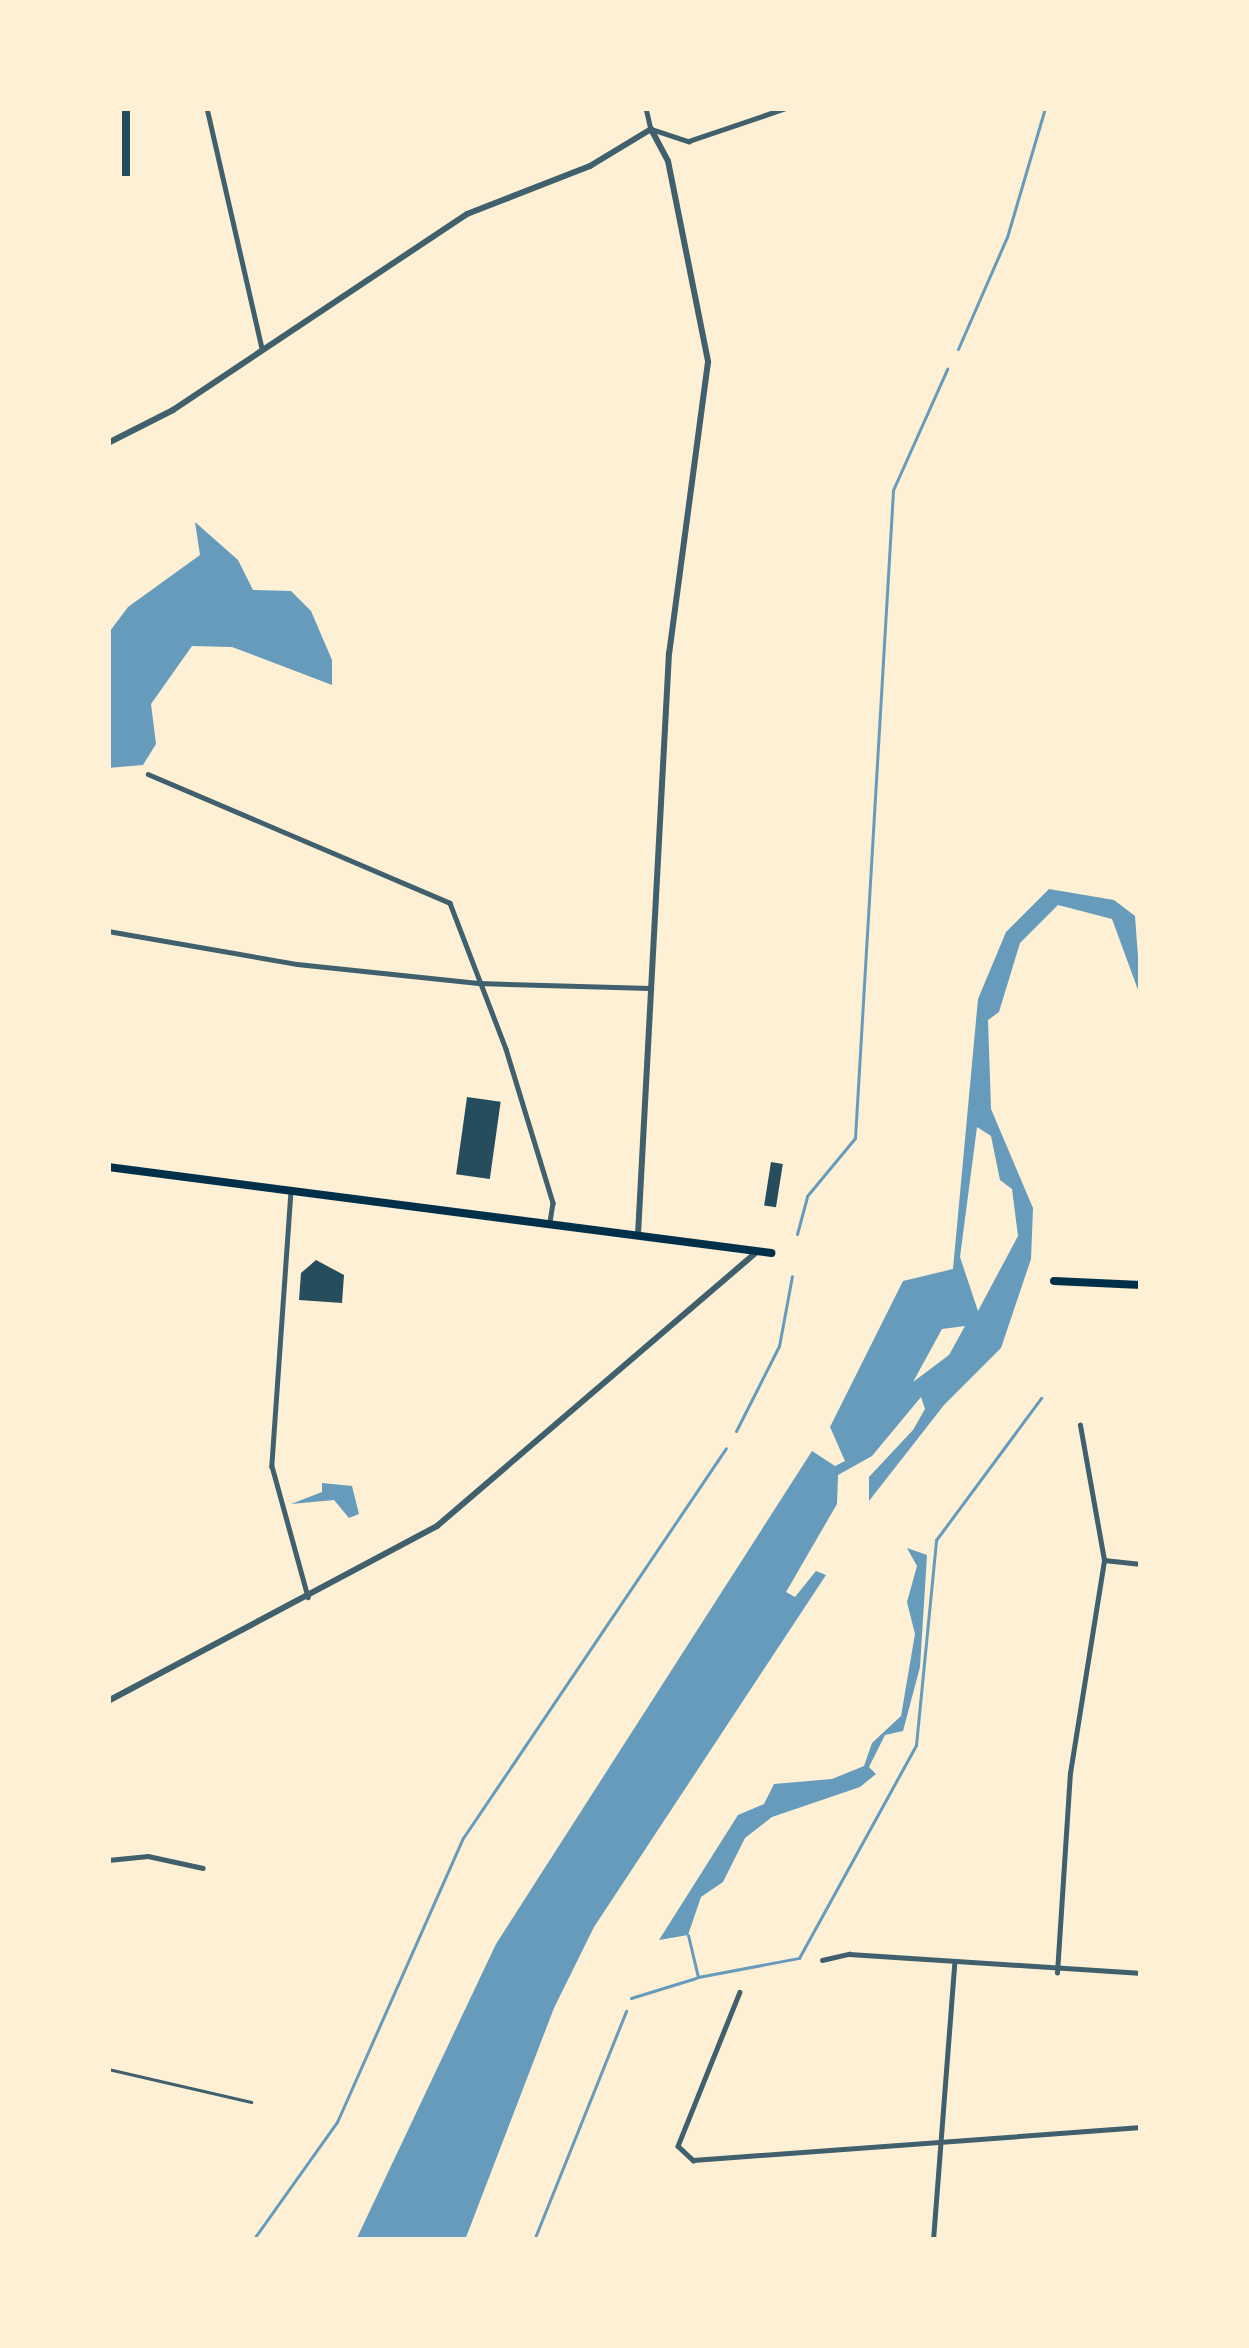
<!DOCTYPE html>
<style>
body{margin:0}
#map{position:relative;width:1249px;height:2348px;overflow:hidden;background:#fdf0d5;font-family:"DejaVu Sans",sans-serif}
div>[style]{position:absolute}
.water>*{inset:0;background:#669bbc}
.stream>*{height:3px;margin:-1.5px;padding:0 1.5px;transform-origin:1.5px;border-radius:1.5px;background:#669bbc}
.building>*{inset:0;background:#264d5e;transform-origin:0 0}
.service>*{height:3px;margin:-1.5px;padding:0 1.5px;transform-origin:1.5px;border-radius:1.5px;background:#3f606c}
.minor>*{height:4.5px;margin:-2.25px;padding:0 2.25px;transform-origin:2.25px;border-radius:2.25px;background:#3f606c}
.tertiary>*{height:6px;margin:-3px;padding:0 3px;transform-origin:3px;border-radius:3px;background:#3f606c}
.primary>*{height:8px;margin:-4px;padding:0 4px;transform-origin:4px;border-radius:4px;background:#003049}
span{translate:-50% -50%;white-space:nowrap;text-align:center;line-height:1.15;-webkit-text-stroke:9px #fdf0d5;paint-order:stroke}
.frame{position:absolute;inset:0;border:111px solid #fdf0d5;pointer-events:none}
</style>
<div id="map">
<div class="water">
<div style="clip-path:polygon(195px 522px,238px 560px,253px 590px,291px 591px,311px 611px,332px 660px,332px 685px,232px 647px,192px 646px,151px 704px,156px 744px,143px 765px,108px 768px,110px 631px,128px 607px,200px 555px)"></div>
<div style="clip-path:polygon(evenodd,1049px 889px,1114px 900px,1135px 916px,1141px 998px,1112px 919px,1058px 905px,1020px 943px,999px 1012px,988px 1020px,991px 1109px,1033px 1208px,1031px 1259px,1001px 1348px,944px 1405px,869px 1501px,869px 1477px,913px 1430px,925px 1409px,921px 1397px,872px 1456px,838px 1475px,837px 1504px,786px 1592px,795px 1597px,816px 1571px,826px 1575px,594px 1927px,554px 2008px,465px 2240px,356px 2240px,496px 1944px,812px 1451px,835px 1466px,845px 1461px,830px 1427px,903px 1281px,953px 1269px,978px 999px,1006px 932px,1049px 889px,977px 1127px,991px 1136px,1000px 1180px,1012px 1189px,1018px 1236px,978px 1311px,960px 1257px,977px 1127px,1049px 889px,965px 1326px,949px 1355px,913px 1382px,942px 1329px,965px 1326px)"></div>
<div style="clip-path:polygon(322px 1483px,352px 1486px,359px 1514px,349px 1518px,334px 1500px,291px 1504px,322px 1492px)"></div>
<div style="clip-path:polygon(907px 1548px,927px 1555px,920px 1667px,903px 1731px,885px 1735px,869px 1767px,876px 1774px,860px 1787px,772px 1817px,745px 1838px,723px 1882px,701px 1897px,688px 1935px,659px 1940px,738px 1815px,764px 1804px,774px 1784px,832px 1779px,864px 1766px,872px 1743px,901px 1716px,915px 1634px,907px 1602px,917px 1566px)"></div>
</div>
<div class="stream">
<div style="left:958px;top:349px;width:122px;rotate:-66.4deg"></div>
<div style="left:1007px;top:237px;width:134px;rotate:-73.6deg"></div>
<div style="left:797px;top:1234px;width:39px;rotate:-75deg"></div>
<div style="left:807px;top:1196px;width:75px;rotate:-50.4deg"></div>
<div style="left:855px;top:1138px;width:649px;rotate:-86.64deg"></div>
<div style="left:893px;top:490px;width:133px;rotate:-65.9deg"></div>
<div style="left:736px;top:1431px;width:95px;rotate:-63.2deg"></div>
<div style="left:779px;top:1346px;width:71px;rotate:-79.5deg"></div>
<div style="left:688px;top:1935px;width:43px;rotate:76.6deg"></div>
<div style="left:698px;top:1977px;width:103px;rotate:-10.7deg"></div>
<div style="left:799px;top:1958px;width:243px;rotate:-61.2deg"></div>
<div style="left:916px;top:1745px;width:206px;rotate:-84.4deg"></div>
<div style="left:936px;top:1540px;width:177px;rotate:-53.5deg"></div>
<div style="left:631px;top:1998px;width:68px;rotate:-17.1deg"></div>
<div style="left:253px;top:2240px;width:145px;rotate:-54.6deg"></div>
<div style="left:337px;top:2122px;width:311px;rotate:-66.1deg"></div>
<div style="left:463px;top:1838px;width:470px;rotate:-56deg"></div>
<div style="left:534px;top:2240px;width:247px;rotate:-68.1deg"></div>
</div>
<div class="building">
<div style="left:122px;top:108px;width:8px;height:68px"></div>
<div style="left:467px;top:1097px;width:34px;height:78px;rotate:8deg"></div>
<div style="left:771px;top:1162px;width:12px;height:44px;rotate:9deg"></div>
<div style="clip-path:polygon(316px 1260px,344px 1275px,342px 1303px,299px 1300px,301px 1273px)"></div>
</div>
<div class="service">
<div style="left:108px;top:2069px;width:147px;rotate:13deg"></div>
</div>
<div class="minor">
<div style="left:207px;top:108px;width:246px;rotate:77.1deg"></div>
<div style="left:646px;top:108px;width:22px;rotate:77deg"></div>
<div style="left:651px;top:129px;width:40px;rotate:18deg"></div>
<div style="left:689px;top:141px;width:102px;rotate:-18.8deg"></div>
<div style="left:148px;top:774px;width:328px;rotate:23.1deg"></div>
<div style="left:450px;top:903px;width:156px;rotate:69deg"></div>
<div style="left:506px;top:1049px;width:161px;rotate:73deg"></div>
<div style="left:553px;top:1203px;width:19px;rotate:99deg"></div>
<div style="left:108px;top:931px;width:192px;rotate:9.9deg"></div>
<div style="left:297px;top:964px;width:182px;rotate:6deg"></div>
<div style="left:478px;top:983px;width:172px;rotate:1.7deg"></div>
<div style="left:291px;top:1191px;width:276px;rotate:94deg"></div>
<div style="left:272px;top:1466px;width:136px;rotate:74.6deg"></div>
<div style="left:1104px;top:1560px;width:37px;rotate:6deg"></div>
<div style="left:108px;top:1860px;width:40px;rotate:-5.7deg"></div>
<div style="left:148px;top:1856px;width:56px;rotate:12.3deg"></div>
<div style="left:822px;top:1960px;width:28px;rotate:-13deg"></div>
<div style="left:849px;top:1954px;width:293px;rotate:3.7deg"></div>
<div style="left:1057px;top:1973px;width:200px;rotate:-86.3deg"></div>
<div style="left:1070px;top:1773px;width:216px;rotate:-80.9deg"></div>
<div style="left:1104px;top:1560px;width:137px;rotate:-100.1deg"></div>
<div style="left:740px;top:1992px;width:166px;rotate:111.9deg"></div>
<div style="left:678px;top:2146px;width:21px;rotate:43deg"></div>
<div style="left:693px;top:2160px;width:449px;rotate:-4.2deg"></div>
<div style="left:933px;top:2240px;width:276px;rotate:-85.6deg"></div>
</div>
<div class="tertiary">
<div style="left:108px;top:443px;width:73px;rotate:-26.9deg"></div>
<div style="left:173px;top:410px;width:353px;rotate:-33.7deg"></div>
<div style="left:467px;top:214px;width:132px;rotate:-21.3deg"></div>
<div style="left:590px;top:166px;width:71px;rotate:-31.2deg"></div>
<div style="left:651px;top:129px;width:36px;rotate:62deg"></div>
<div style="left:668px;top:161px;width:205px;rotate:78.7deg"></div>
<div style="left:708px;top:362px;width:294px;rotate:97.6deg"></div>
<div style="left:669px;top:653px;width:583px;rotate:93.05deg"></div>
<div style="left:108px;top:1701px;width:373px;rotate:-28deg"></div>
<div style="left:437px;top:1526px;width:421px;rotate:-40.6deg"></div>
</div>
<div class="primary">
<div style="left:108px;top:1167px;width:669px;rotate:7.39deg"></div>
<div style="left:1054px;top:1281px;width:87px;rotate:2.6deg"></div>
</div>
<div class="frame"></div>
</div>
